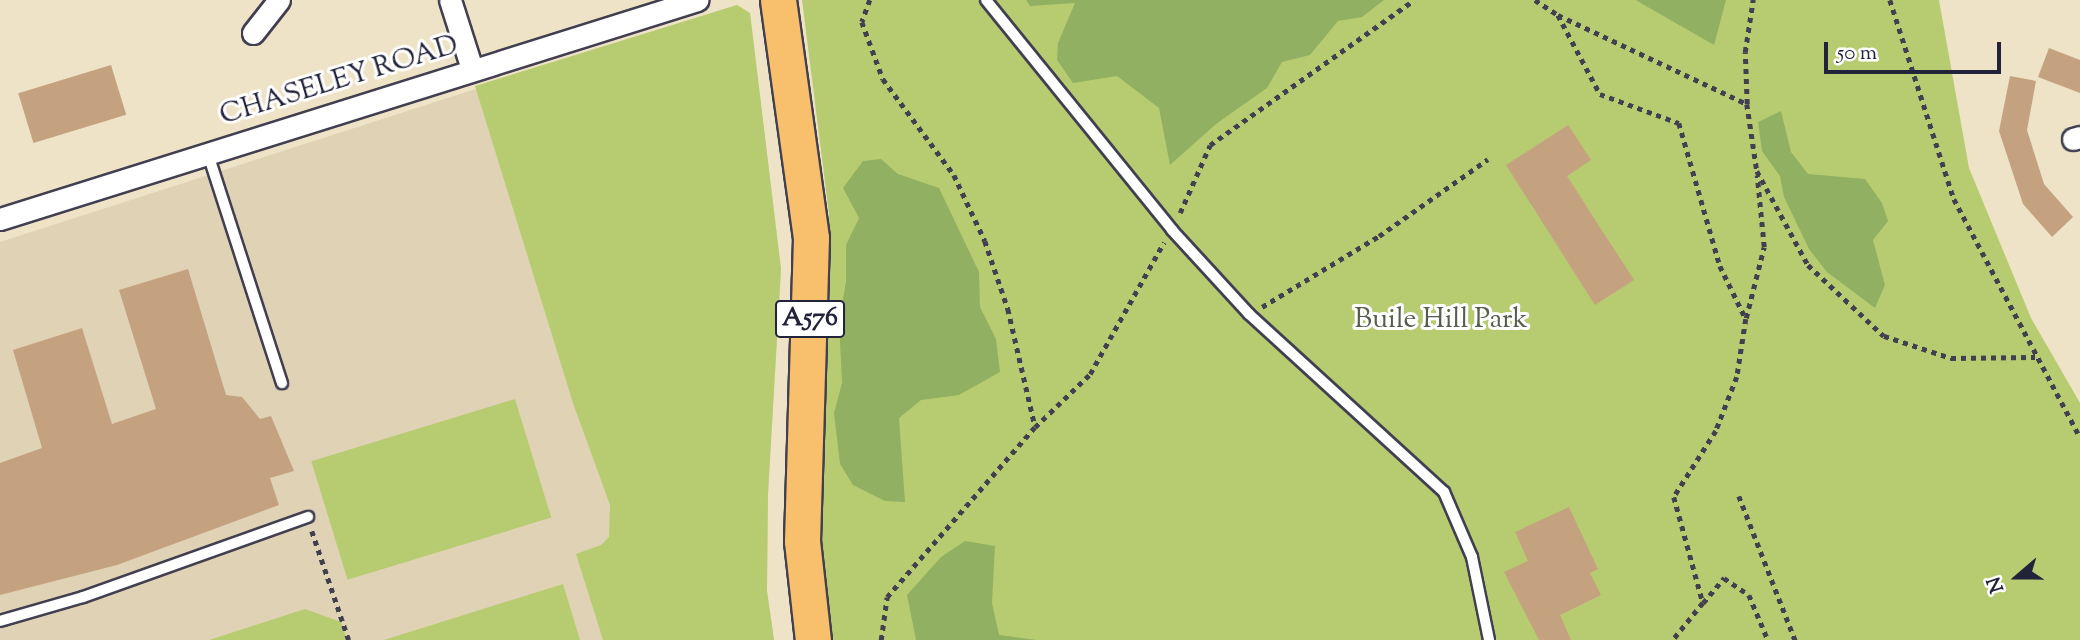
<!DOCTYPE html>
<style>
body{margin:0}
#map{position:relative;width:2080px;height:640px;overflow:hidden;background:#eee3c6;font-family:"Sorts Mill Goudy",serif}
div>[style]{position:absolute}
.built>*{inset:0;background:#e0d2b5}
.green>*{inset:0;background:#b7cc70;transform-origin:0 0}
.forest>*{inset:0;background:#91b062}
.building>*{inset:0;background:#c4a280;transform-origin:0 0}
.path>*{height:4.5px;margin-top:-2.25px;transform-origin:0;background:repeating-linear-gradient(90deg,#413f50 0 5px,transparent 0 10px)}
.roads{filter:drop-shadow(2px 0 #413f50) drop-shadow(-2px 0 #413f50) drop-shadow(0 2px #413f50) drop-shadow(0 -2px #413f50)}
.service>*{height:10px;margin:-5px;padding:0 5px;transform-origin:5px;border-radius:5px;background:#fff}
.minor>*{height:21px;margin:-10.5px;padding:0 10.5px;transform-origin:10.5px;border-radius:10.5px;background:#fff}
.primary>*{height:35px;margin:-17.5px;padding:0 17.5px;transform-origin:17.5px;border-radius:17.5px;background:#f8bf6c}
span{translate:-50% -50%;white-space:nowrap;text-align:center;line-height:1.15;-webkit-text-stroke:6px #fff;paint-order:stroke}
.shield-label span{padding:2px 5px;background:#fff;border:2px solid;border-radius:5px;-webkit-text-stroke-width:0}
.shield-label{font-size:26px;color:#22223b;font-weight:700}
.street-label{font-size:28px;color:#22223b}
.park-label{font-size:28px;color:#565e4e}
.north{position:absolute;left:1982px;top:542px;width:70px;height:70px;-webkit-text-stroke:5px #fff;paint-order:stroke;rotate:250deg;font-size:19px;font-weight:700;line-height:28px;text-align:center;color:#22223b}
.north::after{content:'';display:block;margin:auto;width:24px;height:32px;background:#22223b;clip-path:polygon(50% 0,100% 100%,50% 72%,0 100%)}
.scale{position:absolute;left:1824px;top:42px;width:177px;height:32px;box-sizing:border-box;border:4px solid #22223b;border-top:0;padding-left:9px;font-size:21px;line-height:24px;white-space:nowrap;color:#22223b;-webkit-text-stroke:5px #fff;paint-order:stroke}
</style>
<div id="map">
<div class="built">
<div style="clip-path:polygon(737px 5px,750px 13px,781px 269px,768px 494px,767px 591px,774px 640px,0 640px,0 242px)"></div>
</div>
<div class="green">
<div style="clip-path:polygon(802px 0,1939px 0,1969px 168px,2031px 318px,2080px 403px,2080px 640px,825px 640px,817px 609px,829px 214px)"></div>
<div style="clip-path:polygon(737px 5px,750px 13px,781px 269px,768px 494px,767px 591px,774px 640px,603px 640px,576px 554px,601px 545px,609px 537px,610px 505px,573px 403px,475px 86px)"></div>
<div style="left:515px;top:399px;width:124px;height:213px;rotate:73deg"></div>
<div style="clip-path:polygon(563px 584px,580px 640px,384px 640px)"></div>
<div style="clip-path:polygon(305px 609px,341px 622px,347px 640px,209px 640px)"></div>
</div>
<div class="forest">
<div style="clip-path:polygon(1026px 0,1384px 0,1362px 17px,1338px 21px,1310px 55px,1282px 62px,1267px 88px,1216px 124px,1170px 165px,1159px 108px,1117px 76px,1073px 83px,1057px 60px,1058px 43px,1075px 3px,1030px 6px)"></div>
<div style="clip-path:polygon(1636px 0,1726px 0,1714px 45px,1639px 2px)"></div>
<div style="clip-path:polygon(1781px 111px,1791px 152px,1808px 174px,1865px 179px,1882px 203px,1888px 221px,1873px 240px,1885px 285px,1875px 308px,1827px 272px,1809px 249px,1784px 197px,1780px 176px,1762px 151px,1758px 122px)"></div>
<div style="clip-path:polygon(881px 159px,898px 174px,939px 188px,979px 272px,980px 307px,996px 339px,1000px 372px,959px 395px,921px 400px,899px 418px,905px 502px,885px 501px,853px 485px,840px 464px,834px 413px,842px 383px,839px 321px,846px 282px,846px 245px,859px 218px,843px 188px,863px 161px)"></div>
<div style="clip-path:polygon(965px 541px,995px 546px,992px 603px,999px 635px,1037px 640px,916px 640px,907px 595px,941px 557px)"></div>
</div>
<div class="building">
<div style="clip-path:polygon(2049px 48px,2080px 60px,2080px 93px,2038px 77px)"></div>
<div style="left:111px;top:65px;width:52px;height:97px;rotate:73deg"></div>
<div style="clip-path:polygon(2010px 76px,2036px 81px,2027px 130px,2044px 184px,2073px 217px,2052px 237px,2023px 204px,1999px 131px)"></div>
<div style="clip-path:polygon(1568px 125px,1591px 160px,1567px 176px,1634px 280px,1595px 305px,1506px 165px)"></div>
<div style="clip-path:polygon(188px 269px,226px 395px,242px 397px,260px 419px,271px 416px,294px 471px,270px 478px,279px 505px,117px 565px,0 595px,0 463px,42px 448px,13px 350px,82px 328px,112px 424px,156px 409px,119px 290px)"></div>
<div style="clip-path:polygon(1569px 507px,1598px 569px,1590px 573px,1601px 595px,1560px 615px,1571px 640px,1539px 640px,1504px 572px,1528px 561px,1515px 532px)"></div>
</div>
<div class="path">
<div style="left:870px;top:0;width:23px;rotate:110deg"></div>
<div style="left:862px;top:22px;width:61px;rotate:69.8deg"></div>
<div style="left:883px;top:79px;width:119px;rotate:53.5deg"></div>
<div style="left:954px;top:175px;width:73px;rotate:64.8deg"></div>
<div style="left:985px;top:241px;width:72px;rotate:71.3deg"></div>
<div style="left:1008px;top:309px;width:120px;rotate:77deg"></div>
<div style="left:1535px;top:0;width:27px;rotate:33deg"></div>
<div style="left:1558px;top:15px;width:209px;rotate:25.2deg"></div>
<div style="left:1747px;top:104px;width:52px;rotate:-92.2deg"></div>
<div style="left:1745px;top:52px;width:53px;rotate:-81.3deg"></div>
<div style="left:1890px;top:0;width:209px;rotate:72.2deg"></div>
<div style="left:1954px;top:199px;width:269px;rotate:62.1deg"></div>
<div style="left:1558px;top:15px;width:89px;rotate:62deg"></div>
<div style="left:1600px;top:94px;width:84px;rotate:20.2deg"></div>
<div style="left:1679px;top:123px;width:149px;rotate:74deg"></div>
<div style="left:1720px;top:266px;width:59px;rotate:63.9deg"></div>
<div style="left:1746px;top:319px;width:59px;rotate:98.8deg"></div>
<div style="left:1737px;top:377px;width:58px;rotate:111.3deg"></div>
<div style="left:1716px;top:431px;width:78px;rotate:122.5deg"></div>
<div style="left:1674px;top:497px;width:110px;rotate:74.7deg"></div>
<div style="left:1703px;top:603px;width:48px;rotate:129deg"></div>
<div style="left:1747px;top:104px;width:68px;rotate:81.5deg"></div>
<div style="left:1757px;top:171px;width:107px;rotate:61.5deg"></div>
<div style="left:1808px;top:265px;width:104px;rotate:43.1deg"></div>
<div style="left:1884px;top:336px;width:71px;rotate:18.2deg"></div>
<div style="left:1951px;top:358px;width:84px;rotate:-0.7deg"></div>
<div style="left:1180px;top:213px;width:74px;rotate:-66.2deg"></div>
<div style="left:1210px;top:145px;width:250px;rotate:-35.4deg"></div>
<div style="left:1262px;top:307px;width:137px;rotate:-31.3deg"></div>
<div style="left:1379px;top:236px;width:133px;rotate:-35.2deg"></div>
<div style="left:1746px;top:318px;width:73px;rotate:-75.8deg"></div>
<div style="left:1764px;top:247px;width:72px;rotate:-95.6deg"></div>
<div style="left:1739px;top:496px;width:155px;rotate:68.7deg"></div>
<div style="left:312px;top:531px;width:115px;rotate:71.3deg"></div>
<div style="left:1703px;top:603px;width:33px;rotate:-50deg"></div>
<div style="left:1724px;top:578px;width:30px;rotate:34deg"></div>
<div style="left:1749px;top:595px;width:49px;rotate:67.1deg"></div>
<div style="left:881px;top:640px;width:43px;rotate:-82.1deg"></div>
<div style="left:887px;top:597px;width:225px;rotate:-49deg"></div>
<div style="left:1035px;top:427px;width:76px;rotate:-43.9deg"></div>
<div style="left:1090px;top:374px;width:151px;rotate:-60.7deg"></div>
</div>
<div class="roads">
<div class="service">
<div style="left:986px;top:0;width:296px;rotate:51deg"></div>
<div style="left:1172px;top:230px;width:114px;rotate:47.5deg"></div>
<div style="left:1249px;top:314px;width:264px;rotate:42.4deg"></div>
<div style="left:1444px;top:492px;width:71px;rotate:66.7deg"></div>
<div style="left:1472px;top:557px;width:85px;rotate:78.4deg"></div>
<div style="left:207px;top:151px;width:244px;rotate:72.1deg"></div>
<div style="left:0;top:621px;width:86px;rotate:-16.1deg"></div>
<div style="left:83px;top:597px;width:239px;rotate:-19.6deg"></div>
</div>
<div class="minor">
<div style="left:450px;top:0;width:72px;rotate:72.3deg"></div>
<div style="left:253px;top:33px;width:42px;rotate:-51.8deg"></div>
<div style="left:2073px;top:139px;width:7px;rotate:-16deg"></div>
<div style="left:0;top:219px;width:731px;rotate:-17.44deg"></div>
</div>
<div class="primary">
<div style="left:778px;top:0;width:240px;rotate:82.1deg"></div>
<div style="left:811px;top:238px;width:303px;rotate:91.7deg"></div>
<div style="left:802px;top:541px;width:100px;rotate:83.7deg"></div>
</div>
</div>
<div class="shield-label">
<span style="left:810px;top:319px">A576</span>
</div>
<div class="street-label">
<span style="left:339px;top:81px;rotate:-17deg">CHASELEY ROAD</span>
</div>
<div class="park-label">
<span style="left:1441px;top:320px">Buile Hill Park</span>
</div>
<div class="north">N</div>
<div class="scale">50 m</div>
</div>
